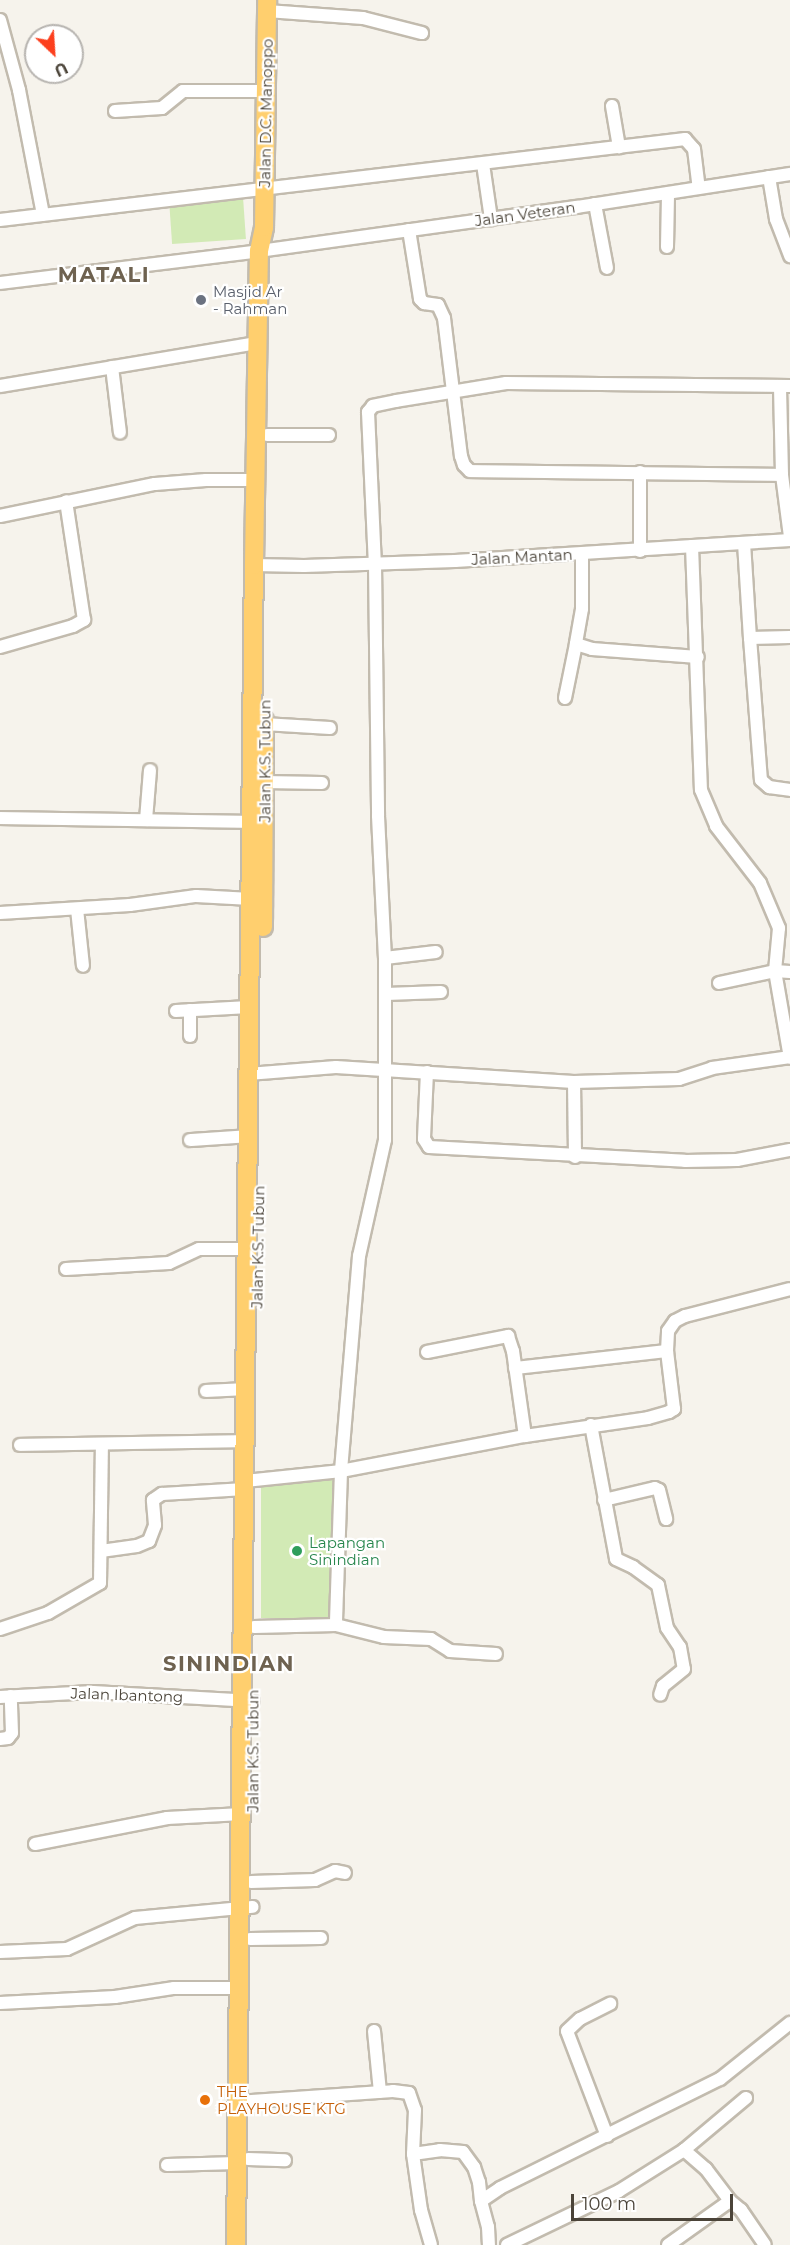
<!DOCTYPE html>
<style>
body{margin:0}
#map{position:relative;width:790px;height:2245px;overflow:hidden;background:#f6f3ec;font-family:Montserrat,sans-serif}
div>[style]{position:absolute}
.green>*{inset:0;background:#d2eab5;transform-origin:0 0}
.roads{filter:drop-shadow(2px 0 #c2bbae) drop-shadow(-2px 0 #c2bbae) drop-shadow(0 2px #c2bbae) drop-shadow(0 -2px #c2bbae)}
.minor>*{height:12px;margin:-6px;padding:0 6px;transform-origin:6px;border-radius:6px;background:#fff}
.highway>*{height:18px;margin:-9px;padding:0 9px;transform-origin:9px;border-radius:9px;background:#ffcf6e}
.dots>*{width:16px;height:16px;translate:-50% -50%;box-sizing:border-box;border:3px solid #fff;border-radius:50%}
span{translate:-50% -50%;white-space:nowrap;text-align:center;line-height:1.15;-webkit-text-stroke:4.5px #fff;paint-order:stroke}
.street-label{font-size:15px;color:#4b4439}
.worship-label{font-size:15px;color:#5b616d}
.left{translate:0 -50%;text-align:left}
.leisure-label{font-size:15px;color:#27864d}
.food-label{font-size:15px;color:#c56008}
.district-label{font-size:21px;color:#6e6250;font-weight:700;letter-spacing:1.5px}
.north{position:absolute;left:24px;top:24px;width:60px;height:60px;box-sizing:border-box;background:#fff;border:2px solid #b7b4b0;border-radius:50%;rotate:155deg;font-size:16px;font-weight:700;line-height:24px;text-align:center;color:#4b4439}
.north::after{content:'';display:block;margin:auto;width:21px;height:27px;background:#fc3f1d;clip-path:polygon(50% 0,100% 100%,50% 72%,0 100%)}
.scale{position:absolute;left:571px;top:2194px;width:162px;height:27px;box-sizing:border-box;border:3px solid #4b4439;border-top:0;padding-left:8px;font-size:18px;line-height:21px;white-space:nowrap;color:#4b4439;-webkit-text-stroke:4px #fff;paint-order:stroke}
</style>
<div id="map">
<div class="green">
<div style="left:243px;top:197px;width:42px;height:74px;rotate:86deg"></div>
<div style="left:334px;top:1478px;width:140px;height:73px;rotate:90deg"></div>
</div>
<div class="roads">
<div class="minor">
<div style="left:267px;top:11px;width:96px;rotate:4.2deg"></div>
<div style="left:363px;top:18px;width:61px;rotate:14.3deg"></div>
<div style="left:0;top:20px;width:73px;rotate:74.8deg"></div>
<div style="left:19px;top:90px;width:127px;rotate:79.1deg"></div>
<div style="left:612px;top:106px;width:42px;rotate:80.3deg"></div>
<div style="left:115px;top:111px;width:47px;rotate:-3.7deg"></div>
<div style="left:162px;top:108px;width:27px;rotate:-39deg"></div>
<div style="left:183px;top:91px;width:84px"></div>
<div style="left:483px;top:164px;width:56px;rotate:81.7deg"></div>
<div style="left:769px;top:177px;width:43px;rotate:80.5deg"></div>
<div style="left:776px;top:219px;width:40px;rotate:69deg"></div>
<div style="left:595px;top:204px;width:65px;rotate:79.4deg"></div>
<div style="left:0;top:220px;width:690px;rotate:-6.74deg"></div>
<div style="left:685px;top:139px;width:13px;rotate:48deg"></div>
<div style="left:694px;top:149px;width:39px;rotate:83deg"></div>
<div style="left:409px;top:230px;width:70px;rotate:80.9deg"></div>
<div style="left:420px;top:299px;width:6px;rotate:45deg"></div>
<div style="left:424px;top:303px;width:14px;rotate:8deg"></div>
<div style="left:438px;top:305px;width:14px;rotate:65deg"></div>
<div style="left:444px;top:318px;width:139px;rotate:83deg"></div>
<div style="left:461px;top:456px;width:9px;rotate:72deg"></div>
<div style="left:464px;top:465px;width:8px;rotate:45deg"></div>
<div style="left:470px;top:471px;width:312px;rotate:0.7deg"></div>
<div style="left:782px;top:475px;width:89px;rotate:-91.3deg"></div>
<div style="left:667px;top:247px;width:54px;rotate:-88.9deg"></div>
<div style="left:0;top:283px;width:261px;rotate:-7deg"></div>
<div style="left:259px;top:251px;width:321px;rotate:-7.9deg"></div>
<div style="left:577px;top:207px;width:216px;rotate:-8.8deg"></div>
<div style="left:112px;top:367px;width:66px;rotate:83.1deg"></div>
<div style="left:0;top:386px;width:262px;rotate:-9.5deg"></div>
<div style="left:790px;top:386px;width:284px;rotate:-179.4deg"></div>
<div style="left:506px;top:383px;width:111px;rotate:170.7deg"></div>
<div style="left:396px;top:401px;width:24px;rotate:168deg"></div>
<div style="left:373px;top:406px;width:8px;rotate:130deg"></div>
<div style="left:368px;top:412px;width:152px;rotate:87.4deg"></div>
<div style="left:375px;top:564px;width:252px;rotate:89.3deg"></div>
<div style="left:378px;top:816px;width:142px;rotate:87.2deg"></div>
<div style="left:385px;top:958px;width:182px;rotate:90deg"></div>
<div style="left:385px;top:1140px;width:119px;rotate:102.6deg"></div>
<div style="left:359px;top:1256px;width:216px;rotate:94.8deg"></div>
<div style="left:341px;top:1471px;width:187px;rotate:-10.8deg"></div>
<div style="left:525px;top:1436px;width:124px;rotate:-8.3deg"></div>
<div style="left:648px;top:1418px;width:22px;rotate:-16deg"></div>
<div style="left:669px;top:1412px;width:6px;rotate:-31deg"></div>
<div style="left:674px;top:1409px;width:58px;rotate:-96.9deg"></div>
<div style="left:667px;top:1351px;width:20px;rotate:-87deg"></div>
<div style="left:668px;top:1331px;width:12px;rotate:-55deg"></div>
<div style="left:675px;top:1321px;width:11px;rotate:-27deg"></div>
<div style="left:685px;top:1316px;width:108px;rotate:-14.4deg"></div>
<div style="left:267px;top:435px;width:62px"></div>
<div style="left:640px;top:472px;width:79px;rotate:90deg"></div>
<div style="left:782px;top:475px;width:63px;rotate:82.6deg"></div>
<div style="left:0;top:516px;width:158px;rotate:-11.7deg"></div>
<div style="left:155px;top:484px;width:51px;rotate:-4.5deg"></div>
<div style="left:206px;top:480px;width:50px"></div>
<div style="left:744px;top:543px;width:95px;rotate:86.4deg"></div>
<div style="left:750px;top:638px;width:40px;rotate:-1.4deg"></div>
<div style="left:692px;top:546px;width:244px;rotate:87.9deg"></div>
<div style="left:701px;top:790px;width:39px;rotate:67deg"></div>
<div style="left:716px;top:826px;width:72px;rotate:52.3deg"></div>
<div style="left:760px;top:883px;width:49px;rotate:67.1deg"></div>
<div style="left:779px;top:928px;width:43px;rotate:95.3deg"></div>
<div style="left:775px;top:971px;width:88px;rotate:80.2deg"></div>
<div style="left:582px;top:555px;width:54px;rotate:90deg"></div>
<div style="left:582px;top:609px;width:36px;rotate:100deg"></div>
<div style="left:576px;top:644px;width:17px;rotate:17deg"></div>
<div style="left:592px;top:649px;width:106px;rotate:4.3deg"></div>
<div style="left:254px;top:565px;width:50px;rotate:1.1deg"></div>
<div style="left:304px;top:566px;width:151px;rotate:-1.9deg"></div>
<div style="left:455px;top:561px;width:336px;rotate:-3.6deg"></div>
<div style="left:750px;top:638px;width:142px;rotate:85.6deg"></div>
<div style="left:761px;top:780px;width:11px;rotate:41deg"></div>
<div style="left:769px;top:787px;width:21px;rotate:8deg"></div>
<div style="left:0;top:647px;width:76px;rotate:-16deg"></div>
<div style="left:73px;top:626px;width:13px;rotate:-29deg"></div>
<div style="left:84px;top:620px;width:120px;rotate:-98.6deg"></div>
<div style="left:565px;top:698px;width:55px;rotate:-78.5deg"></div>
<div style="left:264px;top:724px;width:66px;rotate:3.5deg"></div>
<div style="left:264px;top:782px;width:58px;rotate:1deg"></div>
<div style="left:0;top:818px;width:251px;rotate:0.9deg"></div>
<div style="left:146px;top:820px;width:50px;rotate:-85.4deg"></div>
<div style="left:77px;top:909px;width:57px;rotate:84deg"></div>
<div style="left:0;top:913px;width:130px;rotate:-3.5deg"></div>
<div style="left:130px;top:905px;width:67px;rotate:-7.8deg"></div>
<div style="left:196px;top:896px;width:55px;rotate:3.1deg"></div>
<div style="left:385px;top:958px;width:51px;rotate:-6.7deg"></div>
<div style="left:719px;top:983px;width:57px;rotate:-12.1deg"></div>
<div style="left:775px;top:971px;width:15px;rotate:4deg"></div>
<div style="left:386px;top:994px;width:55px;rotate:-2.1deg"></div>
<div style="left:190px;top:1010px;width:26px;rotate:90deg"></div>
<div style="left:176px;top:1011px;width:73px;rotate:-3.1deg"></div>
<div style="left:427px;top:1072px;width:67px;rotate:92.6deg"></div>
<div style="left:424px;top:1139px;width:9px;rotate:58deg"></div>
<div style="left:429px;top:1147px;width:256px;rotate:3.1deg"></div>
<div style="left:685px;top:1161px;width:52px;rotate:-1.1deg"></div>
<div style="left:737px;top:1160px;width:54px;rotate:-10.7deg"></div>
<div style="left:248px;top:1074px;width:88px;rotate:-4.5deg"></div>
<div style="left:336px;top:1067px;width:238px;rotate:3.6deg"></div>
<div style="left:574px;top:1082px;width:105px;rotate:-1.6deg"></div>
<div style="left:679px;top:1079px;width:35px;rotate:-18deg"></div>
<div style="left:712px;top:1068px;width:79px;rotate:-8deg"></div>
<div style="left:574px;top:1082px;width:75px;rotate:89.2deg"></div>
<div style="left:190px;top:1140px;width:58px;rotate:-3.9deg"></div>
<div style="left:66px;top:1269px;width:103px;rotate:-3.3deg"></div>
<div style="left:169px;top:1263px;width:33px;rotate:-25deg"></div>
<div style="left:199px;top:1249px;width:49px"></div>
<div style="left:427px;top:1352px;width:83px;rotate:-11.2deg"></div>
<div style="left:508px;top:1336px;width:16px;rotate:72deg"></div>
<div style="left:513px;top:1351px;width:86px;rotate:82deg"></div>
<div style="left:515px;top:1368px;width:153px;rotate:-6.4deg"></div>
<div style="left:206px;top:1391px;width:40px;rotate:-2.9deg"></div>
<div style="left:591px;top:1425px;width:136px;rotate:79.4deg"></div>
<div style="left:616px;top:1559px;width:19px;rotate:25deg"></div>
<div style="left:633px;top:1567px;width:31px;rotate:36deg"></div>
<div style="left:658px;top:1585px;width:44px;rotate:78.2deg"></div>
<div style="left:667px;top:1628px;width:23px;rotate:56deg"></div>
<div style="left:680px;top:1647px;width:22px;rotate:80deg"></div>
<div style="left:684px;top:1669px;width:27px;rotate:141deg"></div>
<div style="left:663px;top:1686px;width:9px;rotate:108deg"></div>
<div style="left:20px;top:1445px;width:225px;rotate:-1deg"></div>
<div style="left:245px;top:1481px;width:97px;rotate:-5.9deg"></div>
<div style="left:341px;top:1471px;width:154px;rotate:91.9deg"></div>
<div style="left:336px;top:1625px;width:82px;rotate:178.6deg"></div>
<div style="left:604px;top:1500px;width:52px;rotate:-13.2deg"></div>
<div style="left:655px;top:1488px;width:4px;rotate:27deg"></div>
<div style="left:659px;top:1490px;width:30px;rotate:76deg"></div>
<div style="left:101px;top:1551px;width:36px;rotate:-8deg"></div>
<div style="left:137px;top:1546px;width:13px;rotate:-23deg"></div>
<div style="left:149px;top:1541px;width:17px;rotate:-69deg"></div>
<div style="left:155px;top:1525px;width:25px;rotate:-95deg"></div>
<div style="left:153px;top:1500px;width:11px;rotate:-34deg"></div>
<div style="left:162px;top:1494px;width:83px;rotate:-3.4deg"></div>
<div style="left:336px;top:1625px;width:49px;rotate:14deg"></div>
<div style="left:384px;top:1637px;width:47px;rotate:2.4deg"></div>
<div style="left:431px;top:1639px;width:22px;rotate:32deg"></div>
<div style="left:450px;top:1651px;width:46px;rotate:3.7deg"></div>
<div style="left:0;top:1629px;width:51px;rotate:-18.4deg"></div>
<div style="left:48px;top:1613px;width:60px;rotate:-30deg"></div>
<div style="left:100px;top:1583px;width:139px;rotate:-89.2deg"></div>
<div style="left:0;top:1697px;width:93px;rotate:-3.1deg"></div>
<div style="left:93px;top:1692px;width:160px;rotate:3.2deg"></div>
<div style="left:0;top:1739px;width:8px;rotate:-7deg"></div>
<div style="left:8px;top:1738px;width:6px;rotate:-51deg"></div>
<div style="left:12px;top:1733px;width:37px;rotate:-92deg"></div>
<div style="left:35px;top:1844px;width:135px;rotate:-11.1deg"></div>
<div style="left:167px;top:1818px;width:75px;rotate:-3.1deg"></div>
<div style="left:251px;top:1882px;width:64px;rotate:-1.8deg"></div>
<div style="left:315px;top:1880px;width:22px;rotate:-24deg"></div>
<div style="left:335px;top:1871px;width:10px;rotate:11deg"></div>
<div style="left:250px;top:1939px;width:71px;rotate:-0.8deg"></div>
<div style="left:0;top:1952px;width:67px;rotate:-2.6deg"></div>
<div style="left:67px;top:1949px;width:75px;rotate:-24.5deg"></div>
<div style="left:135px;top:1918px;width:118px;rotate:-5.4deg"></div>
<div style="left:0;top:2003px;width:115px;rotate:-3deg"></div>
<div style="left:115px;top:1997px;width:60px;rotate:-8.7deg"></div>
<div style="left:174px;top:1988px;width:65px"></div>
<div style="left:374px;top:2031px;width:61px;rotate:84.4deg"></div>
<div style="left:237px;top:2102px;width:156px;rotate:-4deg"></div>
<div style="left:393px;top:2091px;width:16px;rotate:7deg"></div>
<div style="left:409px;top:2093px;width:18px;rotate:71deg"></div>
<div style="left:415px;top:2110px;width:44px;rotate:92.6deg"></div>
<div style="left:413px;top:2154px;width:57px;rotate:81.9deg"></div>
<div style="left:421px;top:2210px;width:36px;rotate:74deg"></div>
<div style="left:607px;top:2136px;width:112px;rotate:-110.9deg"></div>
<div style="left:567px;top:2031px;width:18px;rotate:-43deg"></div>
<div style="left:580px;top:2019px;width:34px;rotate:-27deg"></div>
<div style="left:684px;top:2150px;width:81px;rotate:-40deg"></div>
<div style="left:413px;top:2154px;width:27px;rotate:-8deg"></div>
<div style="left:440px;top:2150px;width:23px;rotate:5deg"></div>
<div style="left:463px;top:2152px;width:19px;rotate:54deg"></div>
<div style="left:474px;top:2167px;width:16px;rotate:72deg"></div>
<div style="left:479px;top:2182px;width:19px;rotate:84deg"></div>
<div style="left:481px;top:2201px;width:23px;rotate:-34deg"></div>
<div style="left:500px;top:2188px;width:246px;rotate:-26.4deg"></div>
<div style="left:720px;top:2079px;width:90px;rotate:-38.7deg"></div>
<div style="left:248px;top:2159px;width:37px;rotate:2deg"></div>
<div style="left:167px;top:2165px;width:70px;rotate:-1.6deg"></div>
<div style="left:481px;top:2201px;width:27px;rotate:75deg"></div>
<div style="left:488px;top:2227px;width:18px;rotate:87deg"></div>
<div style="left:507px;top:2245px;width:124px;rotate:-25.7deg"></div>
<div style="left:619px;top:2191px;width:77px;rotate:-32.2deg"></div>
<div style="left:684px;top:2150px;width:29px;rotate:41deg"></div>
<div style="left:706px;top:2169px;width:40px;rotate:53deg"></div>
<div style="left:668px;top:2245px;width:76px;rotate:-35.4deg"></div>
<div style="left:730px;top:2201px;width:14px;rotate:39deg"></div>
<div style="left:741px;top:2210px;width:42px;rotate:55.6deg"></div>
</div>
<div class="highway">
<div style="left:263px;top:927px;width:207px;rotate:-89.7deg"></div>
<div style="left:236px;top:2245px;width:1680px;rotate:-89.39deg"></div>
<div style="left:254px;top:565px;width:314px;rotate:-89.1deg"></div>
<div style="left:259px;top:251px;width:25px;rotate:-78deg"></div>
<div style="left:264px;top:227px;width:227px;rotate:-89.2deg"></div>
</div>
</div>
<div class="dots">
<div style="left:201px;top:300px;background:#6b7280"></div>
<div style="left:297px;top:1551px;background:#2e9e5b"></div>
<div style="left:205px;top:2100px;background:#e8710a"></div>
</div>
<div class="street-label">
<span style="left:266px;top:113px;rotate:-89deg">Jalan D.C. Manoppo</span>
<span style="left:525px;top:214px;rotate:-8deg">Jalan Veteran</span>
<span style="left:522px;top:557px;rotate:-3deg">Jalan Mantan</span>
<span style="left:265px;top:761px;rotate:-90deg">Jalan K.S. Tubun</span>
<span style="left:258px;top:1247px;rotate:-89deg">Jalan K.S. Tubun</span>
<span style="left:127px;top:1695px;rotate:2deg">Jalan Ibantong</span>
<span style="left:253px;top:1751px;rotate:-90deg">Jalan K.S. Tubun</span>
</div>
<div class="worship-label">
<span class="left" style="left:213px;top:300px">Masjid Ar<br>- Rahman</span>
</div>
<div class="leisure-label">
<span class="left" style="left:309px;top:1551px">Lapangan<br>Sinindian</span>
</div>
<div class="food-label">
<span class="left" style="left:217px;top:2100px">THE<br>PLAYHOUSE KTG</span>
</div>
<div class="district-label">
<span style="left:104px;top:275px">MATALI</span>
<span style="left:229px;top:1664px">SININDIAN</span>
</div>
<div class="north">U</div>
<div class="scale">100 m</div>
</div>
